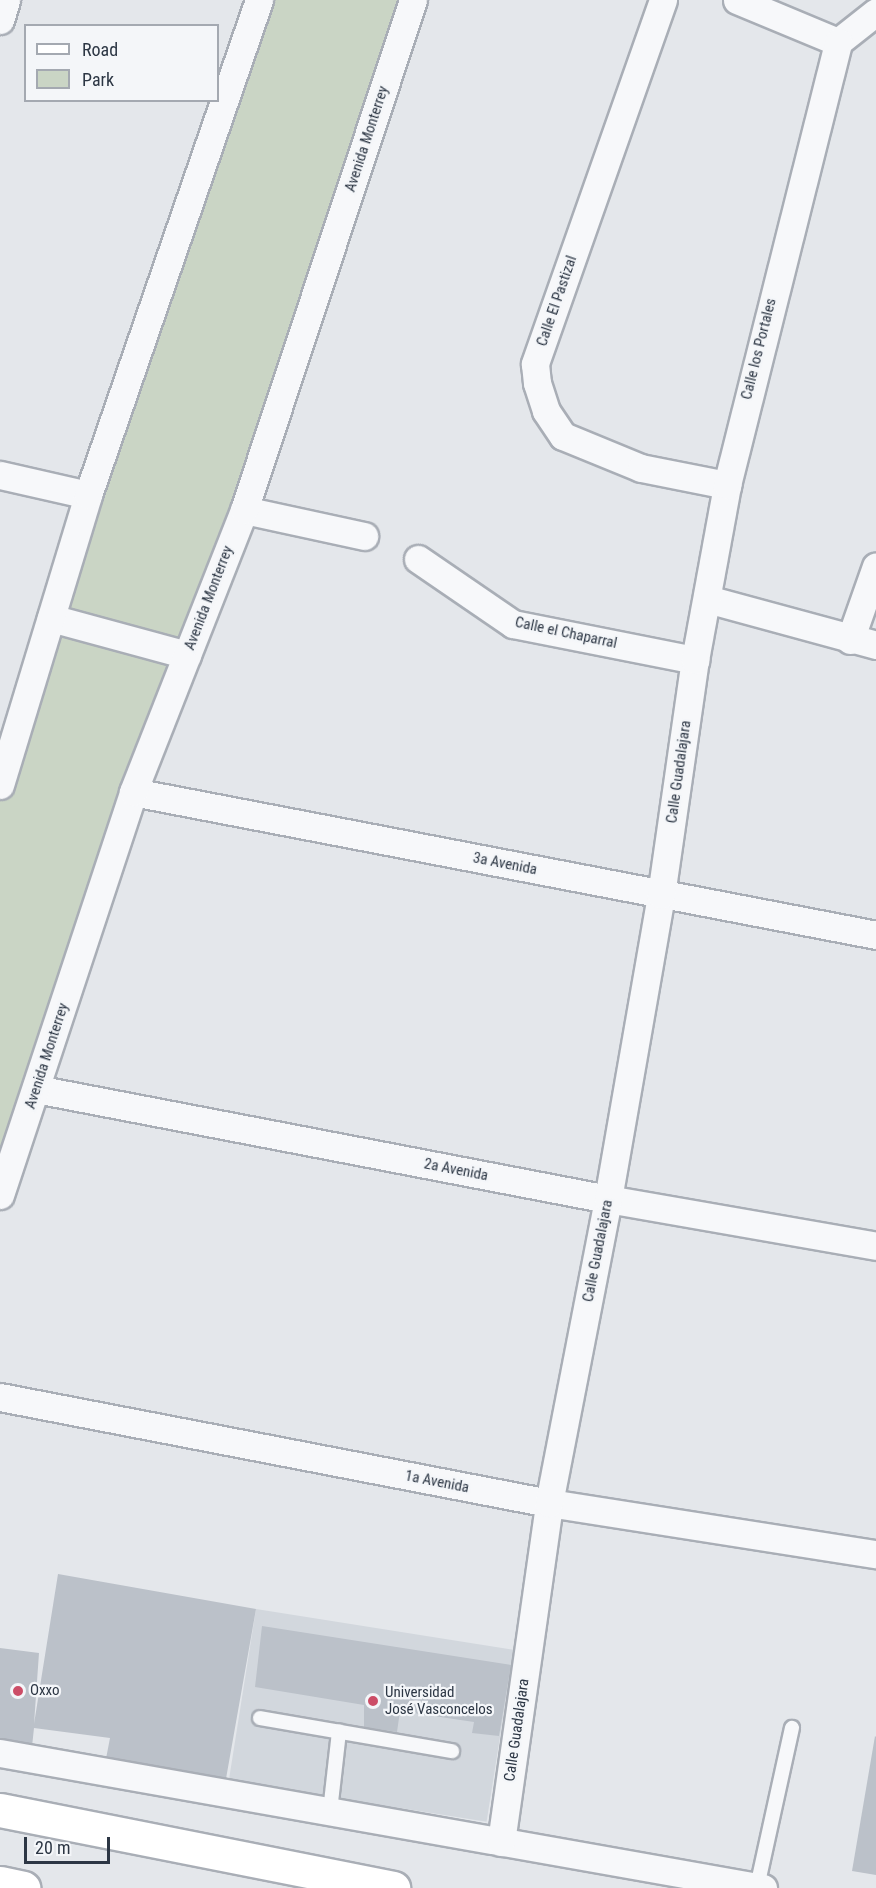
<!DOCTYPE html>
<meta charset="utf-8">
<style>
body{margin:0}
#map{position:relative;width:876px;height:1888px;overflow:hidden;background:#e4e7eb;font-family:"Roboto Condensed",sans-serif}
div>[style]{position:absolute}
.built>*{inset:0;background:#d2d7dd;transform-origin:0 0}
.green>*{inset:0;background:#cad5c5}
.building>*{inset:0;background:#bbc1c9}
.roads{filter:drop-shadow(2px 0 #a9aeb6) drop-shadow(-2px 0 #a9aeb6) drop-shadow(0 2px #a9aeb6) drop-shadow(0 -2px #a9aeb6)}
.lane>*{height:14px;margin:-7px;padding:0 7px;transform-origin:7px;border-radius:7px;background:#f7f8fa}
.street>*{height:27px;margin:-13.5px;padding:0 13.5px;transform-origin:13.5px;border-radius:13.5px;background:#f7f8fa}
.secondary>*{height:33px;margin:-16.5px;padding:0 16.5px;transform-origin:16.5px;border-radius:16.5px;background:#fff}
.dots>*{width:16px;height:16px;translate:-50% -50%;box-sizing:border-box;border:3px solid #f4f6f9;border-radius:50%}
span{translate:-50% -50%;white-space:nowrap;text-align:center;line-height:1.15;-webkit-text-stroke:4.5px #f4f6f9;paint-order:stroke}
.street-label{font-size:15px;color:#2c3644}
.poi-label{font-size:15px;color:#2c3644}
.left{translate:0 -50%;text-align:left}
.legend{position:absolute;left:24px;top:24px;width:195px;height:78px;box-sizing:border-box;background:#f4f6f9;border:2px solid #a4a9b1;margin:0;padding:8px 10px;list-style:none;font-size:18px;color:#2c3644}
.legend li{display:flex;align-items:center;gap:12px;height:30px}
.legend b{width:30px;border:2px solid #a4a9b1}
.scale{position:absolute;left:24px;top:1837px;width:86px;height:27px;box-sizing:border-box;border:3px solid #2c3644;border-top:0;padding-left:8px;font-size:18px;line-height:21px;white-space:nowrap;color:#2c3644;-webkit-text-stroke:4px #f4f6f9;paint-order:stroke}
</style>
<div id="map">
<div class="built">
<div style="left:256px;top:1609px;width:261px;height:174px;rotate:9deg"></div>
</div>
<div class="green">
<div style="clip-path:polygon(260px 0,411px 0,0 1197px,0 766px)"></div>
</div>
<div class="building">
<div style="clip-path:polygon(58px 1574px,256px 1609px,224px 1790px,104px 1769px,110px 1738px,34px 1728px,31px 1756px,0 1751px,0 1648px,39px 1653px,34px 1724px)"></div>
<div style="clip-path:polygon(262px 1626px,511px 1665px,499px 1736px,472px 1733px,474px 1722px,400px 1711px,397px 1732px,364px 1727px,364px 1705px,255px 1687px)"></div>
<div style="clip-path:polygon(875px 1736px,876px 1737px,876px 1875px,852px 1871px)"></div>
</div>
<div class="roads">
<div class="lane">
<div style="left:260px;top:1718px;width:195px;rotate:9.8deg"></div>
<div style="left:330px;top:1811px;width:80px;rotate:-83.5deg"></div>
<div style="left:757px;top:1887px;width:163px;rotate:-77.6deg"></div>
</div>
<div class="street">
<div style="left:663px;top:0;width:386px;rotate:109.4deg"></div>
<div style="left:535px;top:364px;width:19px;rotate:84deg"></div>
<div style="left:537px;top:383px;width:29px;rotate:72deg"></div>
<div style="left:546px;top:411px;width:30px;rotate:56deg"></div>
<div style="left:563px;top:436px;width:84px;rotate:22.3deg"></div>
<div style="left:641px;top:468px;width:88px;rotate:11.2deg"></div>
<div style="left:737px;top:0;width:109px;rotate:22.6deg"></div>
<div style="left:0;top:20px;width:21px;rotate:-73deg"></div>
<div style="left:838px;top:42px;width:48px;rotate:-38.3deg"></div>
<div style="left:0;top:475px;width:90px;rotate:12.8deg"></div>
<div style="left:244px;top:510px;width:123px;rotate:12.2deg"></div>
<div style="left:418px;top:559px;width:115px;rotate:34.4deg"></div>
<div style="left:513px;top:624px;width:186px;rotate:11.2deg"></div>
<div style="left:707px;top:599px;width:175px;rotate:15.2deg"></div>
<div style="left:51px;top:618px;width:141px;rotate:15.2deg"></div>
<div style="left:850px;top:640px;width:78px;rotate:-70.6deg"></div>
<div style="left:0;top:785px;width:303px;rotate:-73.1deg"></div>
<div style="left:88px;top:495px;width:524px;rotate:-70.94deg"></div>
<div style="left:133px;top:792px;width:757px;rotate:10.89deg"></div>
<div style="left:36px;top:1089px;width:582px;rotate:10.89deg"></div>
<div style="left:608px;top:1199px;width:272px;rotate:9.9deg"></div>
<div style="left:0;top:1195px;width:424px;rotate:-71.7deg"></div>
<div style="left:133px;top:792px;width:303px;rotate:-68.5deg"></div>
<div style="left:244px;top:510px;width:537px;rotate:-71.67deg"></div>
<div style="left:0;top:1397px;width:559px;rotate:10.93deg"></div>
<div style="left:549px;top:1503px;width:331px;rotate:8.9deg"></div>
<div style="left:0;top:1753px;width:775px;rotate:10.03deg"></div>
<div style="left:501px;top:1842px;width:342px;rotate:-81.9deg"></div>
<div style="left:549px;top:1503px;width:310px;rotate:-79deg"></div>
<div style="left:608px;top:1199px;width:309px;rotate:-80.1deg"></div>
<div style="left:661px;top:895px;width:237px;rotate:-81.8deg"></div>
<div style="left:695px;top:660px;width:178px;rotate:-79.6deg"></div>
<div style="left:727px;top:485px;width:457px;rotate:-75.9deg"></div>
</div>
<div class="secondary">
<div style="left:0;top:1810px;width:401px;rotate:11.2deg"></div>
<div style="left:0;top:1883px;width:24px;rotate:12deg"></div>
</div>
</div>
<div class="dots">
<div style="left:18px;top:1691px;background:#cc4d67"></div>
<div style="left:373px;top:1701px;background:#cc4d67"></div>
</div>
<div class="street-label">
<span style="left:367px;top:139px;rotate:-72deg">Avenida Monterrey</span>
<span style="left:557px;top:301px;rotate:-71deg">Calle El Pastizal</span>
<span style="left:759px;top:349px;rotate:-76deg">Calle los Portales</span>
<span style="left:209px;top:598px;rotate:-69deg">Avenida Monterrey</span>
<span style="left:566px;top:633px;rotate:12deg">Calle el Chaparral</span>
<span style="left:679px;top:772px;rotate:-82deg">Calle Guadalajara</span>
<span style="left:505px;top:864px;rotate:11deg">3a Avenida</span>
<span style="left:47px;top:1056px;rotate:-72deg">Avenida Monterrey</span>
<span style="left:456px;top:1170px;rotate:11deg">2a Avenida</span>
<span style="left:598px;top:1251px;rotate:-79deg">Calle Guadalajara</span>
<span style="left:437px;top:1482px;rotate:11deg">1a Avenida</span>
<span style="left:517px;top:1730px;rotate:-82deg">Calle Guadalajara</span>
</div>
<div class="poi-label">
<span class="left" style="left:30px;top:1691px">Oxxo</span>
<span class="left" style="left:385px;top:1701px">Universidad<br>José Vasconcelos</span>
</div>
<ul class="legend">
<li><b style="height:8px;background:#fff"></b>Road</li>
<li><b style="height:16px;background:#cad5c5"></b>Park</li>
</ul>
<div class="scale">20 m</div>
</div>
